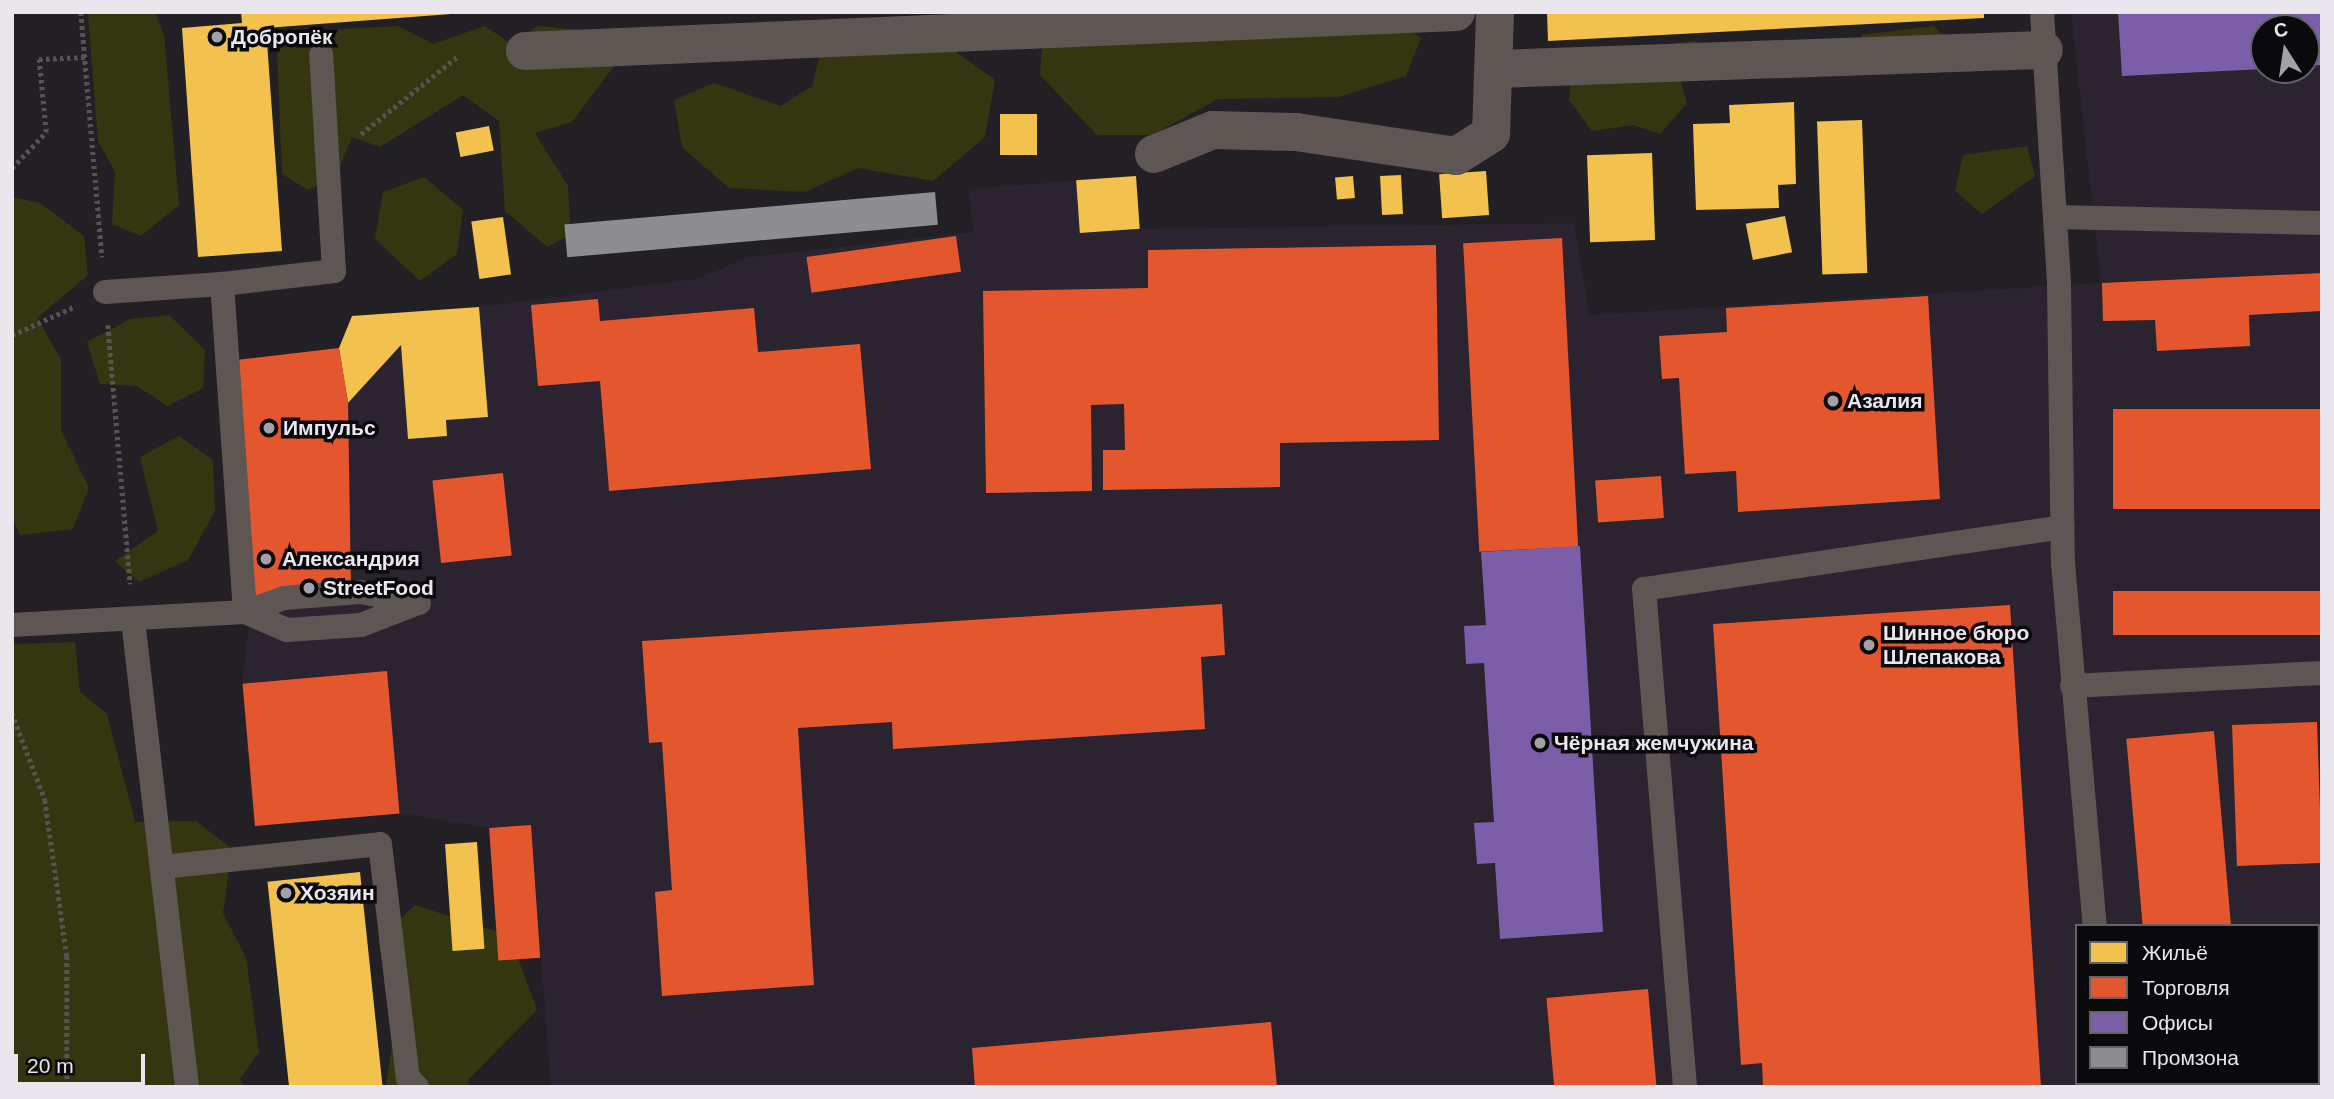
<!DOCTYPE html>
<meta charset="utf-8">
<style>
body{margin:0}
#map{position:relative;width:2334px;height:1099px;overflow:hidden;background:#222024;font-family:Arial,sans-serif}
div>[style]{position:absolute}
.commercial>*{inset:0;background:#2b2330}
.green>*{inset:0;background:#34360f}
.homes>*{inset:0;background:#f2c14e;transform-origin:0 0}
.shops>*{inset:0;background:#e4572e;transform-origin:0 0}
.offices>*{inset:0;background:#7b5ea7}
.industry>*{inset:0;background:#8d8d92;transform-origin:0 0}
.path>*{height:4.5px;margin-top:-2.25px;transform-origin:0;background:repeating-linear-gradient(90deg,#585351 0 3.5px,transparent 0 7px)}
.lane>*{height:24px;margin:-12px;padding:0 12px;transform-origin:12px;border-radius:12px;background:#5e5653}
.street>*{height:38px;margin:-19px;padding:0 19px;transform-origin:19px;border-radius:19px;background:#5e5653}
.dots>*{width:19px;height:19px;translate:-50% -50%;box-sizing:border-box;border:4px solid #0a090c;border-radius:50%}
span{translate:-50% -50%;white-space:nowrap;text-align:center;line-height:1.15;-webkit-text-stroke:7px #0a090c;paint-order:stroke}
.poi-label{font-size:21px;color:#e9e7ed;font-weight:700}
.left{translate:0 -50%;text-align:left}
.frame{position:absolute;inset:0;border:14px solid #e9e7ed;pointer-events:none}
.legend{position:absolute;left:2075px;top:924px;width:245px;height:161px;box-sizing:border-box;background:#0a090c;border:2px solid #636266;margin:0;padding:9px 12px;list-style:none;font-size:21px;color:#e9e7ed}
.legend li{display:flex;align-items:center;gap:14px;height:35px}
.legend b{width:35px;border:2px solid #636266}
.north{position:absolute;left:2250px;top:14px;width:70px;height:70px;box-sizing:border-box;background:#0a090c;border:2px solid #636266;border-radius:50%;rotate:348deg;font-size:19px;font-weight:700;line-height:28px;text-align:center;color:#e9e7ed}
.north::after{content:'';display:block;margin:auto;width:24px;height:32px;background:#a3a1a7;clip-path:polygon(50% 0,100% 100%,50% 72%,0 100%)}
.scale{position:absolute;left:14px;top:1054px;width:131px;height:32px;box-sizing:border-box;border:4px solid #e9e7ed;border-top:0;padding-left:9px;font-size:21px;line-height:24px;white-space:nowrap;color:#e9e7ed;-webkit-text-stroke:5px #0a090c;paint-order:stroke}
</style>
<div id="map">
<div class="commercial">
<div style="clip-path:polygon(evenodd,2071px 12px,2322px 12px,2322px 1087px,551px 1087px,531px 825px,489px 828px,399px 813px,254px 825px,242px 683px,252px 601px,236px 360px,339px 348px,352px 316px,479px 307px,696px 279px,750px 257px,973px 232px,969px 189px,1136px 176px,1141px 229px,1574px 223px,1590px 315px,2101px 283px,2071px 12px,2264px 28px,2306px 28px,2306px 70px,2264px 70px,2264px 28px,2071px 12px,2077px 926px,2318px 926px,2318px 1083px,2077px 1083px,2077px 926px)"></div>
</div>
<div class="green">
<div style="clip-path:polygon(88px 12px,155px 12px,164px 35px,179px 205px,141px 236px,112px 224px,115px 172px,98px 141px)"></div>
<div style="clip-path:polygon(1385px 12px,1421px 38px,1406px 76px,1338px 97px,1218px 99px,1152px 135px,1097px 135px,1040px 75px,1044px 26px)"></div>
<div style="clip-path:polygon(398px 26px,433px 44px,485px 26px,511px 44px,538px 26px,606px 32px,614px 66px,572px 122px,535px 133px,568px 186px,571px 234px,547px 247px,505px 211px,499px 121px,463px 95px,380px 147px,352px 137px,335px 178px,308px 190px,282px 174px,277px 51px,300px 31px)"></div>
<div style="clip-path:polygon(1934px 26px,1948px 41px,1869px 54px,1861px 35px)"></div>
<div style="clip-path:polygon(1695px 41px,1719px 53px,1679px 76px,1687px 103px,1660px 134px,1633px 125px,1592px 131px,1569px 100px,1575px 54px)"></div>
<div style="clip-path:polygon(942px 42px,995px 80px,985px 137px,933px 181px,858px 168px,805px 192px,729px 188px,682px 147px,674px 100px,714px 83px,781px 106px,812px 86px,820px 54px)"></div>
<div style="clip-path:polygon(2027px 146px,2035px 176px,1982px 214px,1955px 191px,1963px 155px)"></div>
<div style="clip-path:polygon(424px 177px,463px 210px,457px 254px,420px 281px,375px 239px,383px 192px)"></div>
<div style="clip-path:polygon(12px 197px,40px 203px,84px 236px,88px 275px,37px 318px,61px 359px,61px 430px,89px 488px,73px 529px,20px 535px,12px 517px)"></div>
<div style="clip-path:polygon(169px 315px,205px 350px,203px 388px,167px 406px,137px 386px,100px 384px,87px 342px,130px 319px)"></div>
<div style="clip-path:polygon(179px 436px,213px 460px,215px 511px,188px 560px,139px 582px,115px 561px,158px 531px,140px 457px)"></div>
<div style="clip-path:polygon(75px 642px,80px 692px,107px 714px,135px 822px,196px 821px,232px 849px,223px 913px,246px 958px,259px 1052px,240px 1079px,244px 1087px,12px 1087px,12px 644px)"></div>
<div style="clip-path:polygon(415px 905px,510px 936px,537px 1010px,468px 1080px,470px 1087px,386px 1085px,395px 1025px,378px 940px)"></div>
</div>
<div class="homes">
<div style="clip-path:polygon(241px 12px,451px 14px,266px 28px,282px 251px,198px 257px,182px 28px,242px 23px)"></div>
<div style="clip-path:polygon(1547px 12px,1984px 12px,1984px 18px,1548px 41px)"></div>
<div style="clip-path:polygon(1794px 102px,1796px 184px,1778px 185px,1779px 208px,1696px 210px,1693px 124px,1730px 123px,1729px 105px)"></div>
<div style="left:1000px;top:114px;width:37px;height:41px"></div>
<div style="left:1862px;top:120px;width:153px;height:45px;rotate:88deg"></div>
<div style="left:489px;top:126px;width:25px;height:34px;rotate:79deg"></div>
<div style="left:1652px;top:153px;width:87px;height:65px;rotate:88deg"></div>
<div style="left:1486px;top:171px;width:44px;height:47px;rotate:86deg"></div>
<div style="left:1401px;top:175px;width:39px;height:21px;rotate:87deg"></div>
<div style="left:1136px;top:176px;width:53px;height:60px;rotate:86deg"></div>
<div style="left:1353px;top:176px;width:22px;height:18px;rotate:85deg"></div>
<div style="left:1785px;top:216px;width:37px;height:40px;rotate:79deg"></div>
<div style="left:503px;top:217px;width:58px;height:32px;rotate:82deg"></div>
<div style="clip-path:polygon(479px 307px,488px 417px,446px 420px,447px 436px,408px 439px,401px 345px,348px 403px,339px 348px,352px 316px)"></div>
<div style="left:477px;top:842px;width:107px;height:32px;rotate:86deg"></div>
<div style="left:360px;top:872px;width:216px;height:93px;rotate:84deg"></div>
</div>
<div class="shops">
<div style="left:956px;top:236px;width:36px;height:151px;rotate:82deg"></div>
<div style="left:1562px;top:238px;width:309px;height:99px;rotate:87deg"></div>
<div style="clip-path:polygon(1436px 245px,1439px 440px,1280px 443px,1280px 487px,1103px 490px,1103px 450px,1125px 450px,1124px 404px,1091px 405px,1092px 491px,986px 493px,983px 291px,1148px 288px,1148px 250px)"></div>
<div style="clip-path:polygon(2322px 273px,2322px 311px,2249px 315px,2250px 346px,2157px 351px,2155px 320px,2103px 321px,2102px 283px)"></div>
<div style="clip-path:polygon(1928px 296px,1940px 499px,1738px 512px,1736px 471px,1685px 474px,1679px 378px,1662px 379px,1659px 336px,1727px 332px,1726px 308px)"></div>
<div style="clip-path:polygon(598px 299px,600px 321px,754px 308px,758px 352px,860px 344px,871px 469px,609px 491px,600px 381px,538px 386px,531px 305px)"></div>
<div style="clip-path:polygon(339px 348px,348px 403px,351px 589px,252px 602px,236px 360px)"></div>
<div style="left:2322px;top:409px;width:100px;height:209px;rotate:90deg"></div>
<div style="left:503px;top:473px;width:83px;height:71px;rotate:84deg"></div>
<div style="left:1661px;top:476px;width:42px;height:66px;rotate:86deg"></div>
<div style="left:2322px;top:591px;width:44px;height:209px;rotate:90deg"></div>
<div style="clip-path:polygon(1222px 604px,1225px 655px,1201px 657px,1205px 729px,893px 749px,892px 722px,798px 728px,814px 985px,662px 996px,655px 892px,672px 890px,662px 742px,649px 743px,642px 641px)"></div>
<div style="clip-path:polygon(2010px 605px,2041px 1087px,1763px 1087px,1762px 1063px,1741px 1065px,1713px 624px)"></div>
<div style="left:387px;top:671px;width:143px;height:145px;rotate:85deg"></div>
<div style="left:2317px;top:722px;width:141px;height:85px;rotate:88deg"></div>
<div style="left:2214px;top:731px;width:196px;height:88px;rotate:85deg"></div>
<div style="left:531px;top:825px;width:133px;height:42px;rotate:86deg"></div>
<div style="left:1648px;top:989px;width:98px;height:102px;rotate:85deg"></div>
<div style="clip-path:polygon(1271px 1022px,1277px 1087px,975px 1087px,972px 1048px)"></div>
</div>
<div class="offices">
<div style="clip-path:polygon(2118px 12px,2322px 12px,2322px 65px,2306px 66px,2306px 28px,2264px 28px,2264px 69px,2122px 76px)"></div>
<div style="clip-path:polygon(1580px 546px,1603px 932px,1500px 939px,1495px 863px,1477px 864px,1474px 823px,1494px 822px,1484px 663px,1466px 664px,1464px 626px,1486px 625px,1481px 552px)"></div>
</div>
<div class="industry">
<div style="left:935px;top:192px;width:33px;height:372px;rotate:85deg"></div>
</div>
<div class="path">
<div style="left:81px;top:12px;width:246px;rotate:85.1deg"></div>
<div style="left:361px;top:134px;width:124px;rotate:-38.8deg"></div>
<div style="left:12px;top:168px;width:50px;rotate:-46.6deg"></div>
<div style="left:46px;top:132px;width:73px;rotate:-95.5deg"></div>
<div style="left:39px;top:59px;width:46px;rotate:-2.5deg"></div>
<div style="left:108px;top:325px;width:260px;rotate:85.1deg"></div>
<div style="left:12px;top:335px;width:70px;rotate:-24.4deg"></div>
<div style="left:12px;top:713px;width:93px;rotate:69.2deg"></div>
<div style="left:45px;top:800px;width:158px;rotate:82deg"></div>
<div style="left:67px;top:956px;width:131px;rotate:90deg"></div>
</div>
<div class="lane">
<div style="left:2042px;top:12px;width:273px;rotate:86.4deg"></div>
<div style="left:2059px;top:284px;width:279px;rotate:89.2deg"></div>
<div style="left:2063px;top:563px;width:364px;rotate:85deg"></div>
<div style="left:2056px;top:217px;width:266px;rotate:1.3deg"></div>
<div style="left:105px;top:292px;width:117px;rotate:-3.9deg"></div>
<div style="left:245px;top:612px;width:329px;rotate:-94deg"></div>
<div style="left:222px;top:284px;width:113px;rotate:-6.6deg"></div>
<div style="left:334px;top:271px;width:217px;rotate:-93.4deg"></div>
<div style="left:245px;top:612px;width:46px;rotate:23.2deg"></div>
<div style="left:287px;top:630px;width:74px;rotate:-3.9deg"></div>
<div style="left:361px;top:625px;width:61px;rotate:-21.1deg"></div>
<div style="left:133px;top:620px;width:470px;rotate:83.4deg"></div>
<div style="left:12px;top:625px;width:233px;rotate:-3.2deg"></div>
<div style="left:245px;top:612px;width:41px;rotate:-19.7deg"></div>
<div style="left:284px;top:598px;width:76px;rotate:-4.5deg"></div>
<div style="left:360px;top:592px;width:60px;rotate:10.6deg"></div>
<div style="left:2072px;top:686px;width:250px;rotate:-3deg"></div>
<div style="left:162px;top:867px;width:219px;rotate:-6deg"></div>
<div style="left:380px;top:844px;width:236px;rotate:83.2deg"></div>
<div style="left:408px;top:1078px;width:13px;rotate:45deg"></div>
<div style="left:2318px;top:1070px;width:4px"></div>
<div style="left:2111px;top:1083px;width:4px;rotate:90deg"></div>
<div style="left:1685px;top:1087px;width:500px;rotate:-94.7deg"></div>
<div style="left:1644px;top:589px;width:423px;rotate:-8.4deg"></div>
<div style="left:2223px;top:1087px;width:7px;rotate:-34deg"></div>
</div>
<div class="street">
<div style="left:525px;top:51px;width:932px;rotate:-2.4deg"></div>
<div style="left:1494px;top:69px;width:550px;rotate:-1.98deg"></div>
<div style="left:1154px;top:154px;width:64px;rotate:-22.1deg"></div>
<div style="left:1213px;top:130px;width:83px;rotate:1.4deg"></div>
<div style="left:1296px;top:132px;width:162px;rotate:8.5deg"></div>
<div style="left:1456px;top:156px;width:41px;rotate:-32.2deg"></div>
<div style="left:1491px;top:134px;width:122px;rotate:-88.1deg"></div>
</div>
<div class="dots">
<div style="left:217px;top:37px;background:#a3a1a7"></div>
<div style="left:1833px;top:401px;background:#a3a1a7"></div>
<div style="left:269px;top:428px;background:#a3a1a7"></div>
<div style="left:266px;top:559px;background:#a3a1a7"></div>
<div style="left:309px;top:588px;background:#a3a1a7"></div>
<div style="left:1869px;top:645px;background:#a3a1a7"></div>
<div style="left:1540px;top:743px;background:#a3a1a7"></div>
<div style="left:286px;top:893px;background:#a3a1a7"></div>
</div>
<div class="poi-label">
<span class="left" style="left:231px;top:37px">Добропёк</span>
<span class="left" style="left:1847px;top:401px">Азалия</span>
<span class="left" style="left:283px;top:428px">Импульс</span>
<span class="left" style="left:282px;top:559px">Александрия</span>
<span class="left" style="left:323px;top:588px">StreetFood</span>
<span class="left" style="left:1883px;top:645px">Шинное бюро<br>Шлепакова</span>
<span class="left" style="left:1554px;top:743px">Чёрная жемчужина</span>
<span class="left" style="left:300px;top:893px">Хозяин</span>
</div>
<div class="frame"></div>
<ul class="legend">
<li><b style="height:19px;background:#f2c14e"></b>Жильё</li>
<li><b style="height:19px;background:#e4572e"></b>Торговля</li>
<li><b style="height:19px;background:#7b5ea7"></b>Офисы</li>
<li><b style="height:19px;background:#8d8d92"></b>Промзона</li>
</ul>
<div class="north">С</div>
<div class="scale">20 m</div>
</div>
